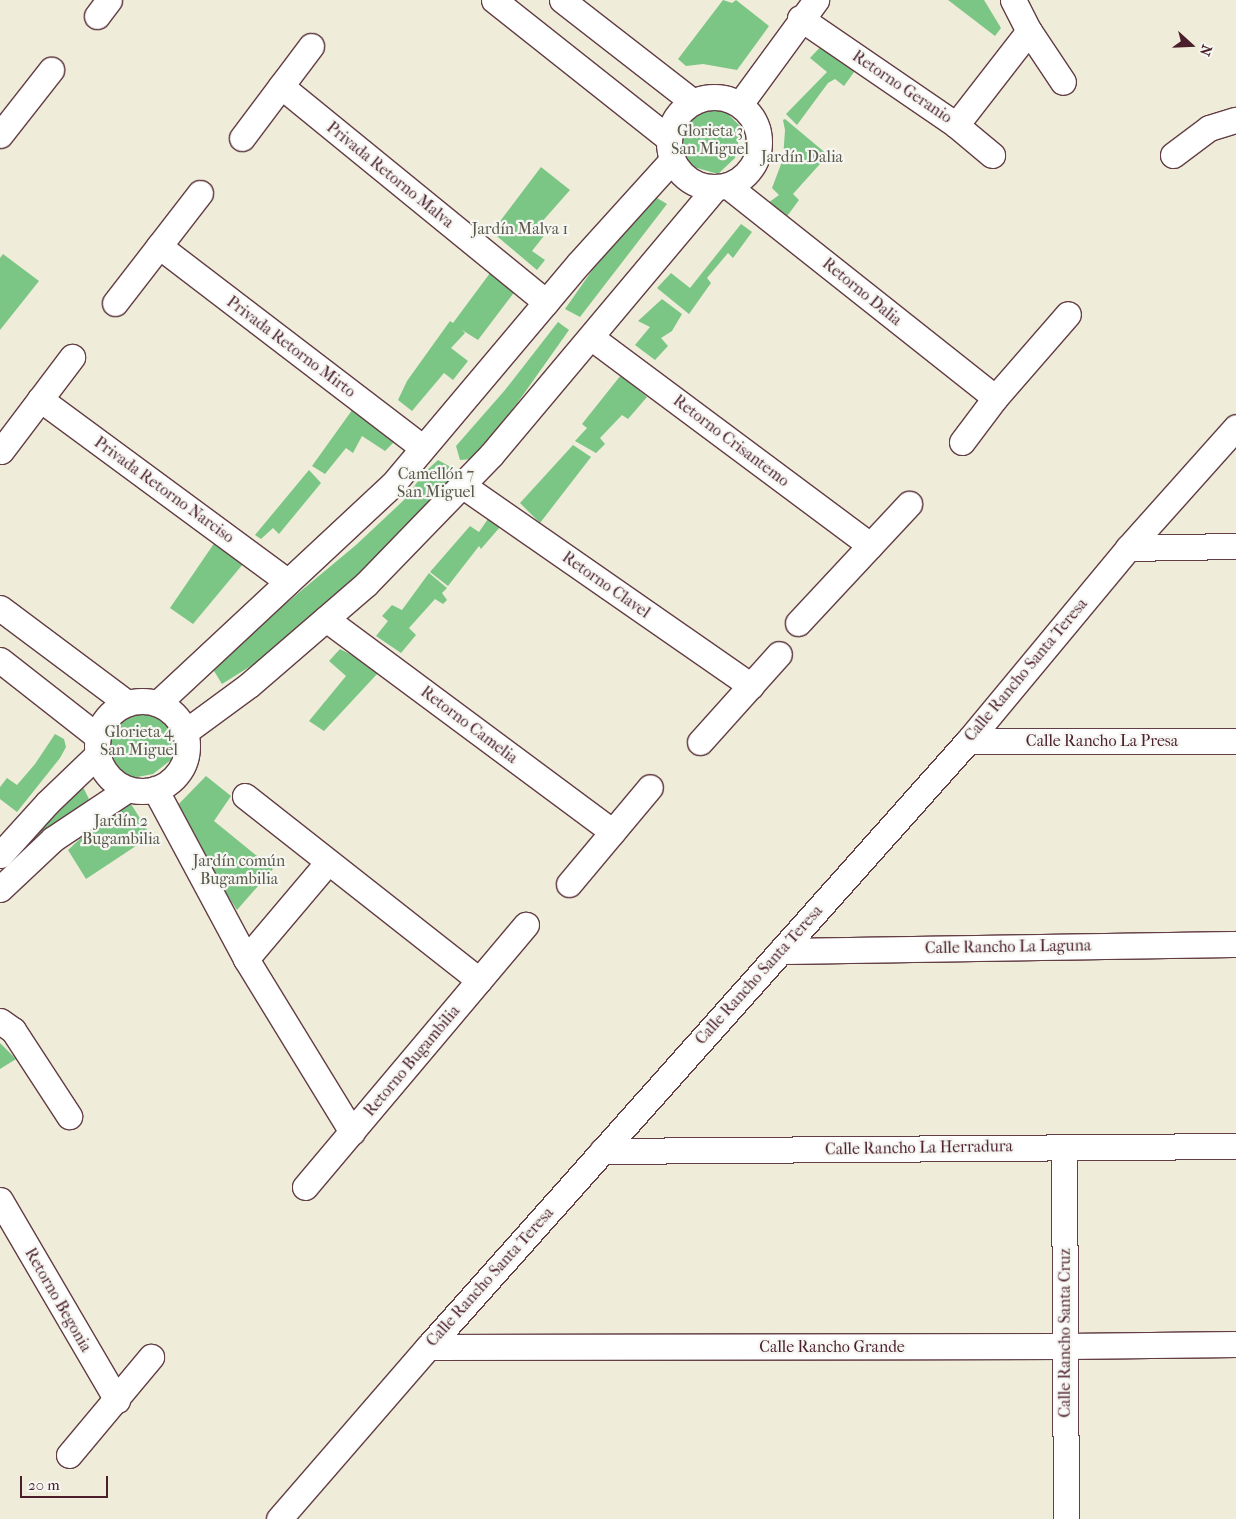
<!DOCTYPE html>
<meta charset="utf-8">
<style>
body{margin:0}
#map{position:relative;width:1236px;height:1519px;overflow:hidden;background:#efecd9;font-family:"IM FELL French Canon",serif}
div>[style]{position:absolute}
.green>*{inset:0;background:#7bc685}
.roads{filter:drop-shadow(1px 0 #633e45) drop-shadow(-1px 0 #633e45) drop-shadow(0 1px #633e45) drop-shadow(0 -1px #633e45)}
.street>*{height:25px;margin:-12.5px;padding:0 12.5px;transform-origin:12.5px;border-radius:12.5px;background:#fff}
.street>.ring{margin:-12.5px;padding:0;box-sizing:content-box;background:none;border:25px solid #fff;border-radius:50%}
span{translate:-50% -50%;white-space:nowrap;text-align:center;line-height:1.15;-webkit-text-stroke:4.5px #f6f6f2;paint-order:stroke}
.street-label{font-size:16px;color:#4a1f2b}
.park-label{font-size:16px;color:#5b594a}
.north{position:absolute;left:1166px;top:20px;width:50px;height:50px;-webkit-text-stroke:4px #f6f6f2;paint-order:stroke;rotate:110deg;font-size:14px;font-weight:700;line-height:20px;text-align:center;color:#4a1f2b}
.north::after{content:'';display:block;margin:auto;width:18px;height:22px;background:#4a1f2b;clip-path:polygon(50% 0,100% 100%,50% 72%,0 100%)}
.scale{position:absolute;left:20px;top:1476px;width:88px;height:22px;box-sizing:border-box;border:2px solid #4a1f2b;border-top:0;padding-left:6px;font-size:15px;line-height:18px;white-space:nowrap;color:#4a1f2b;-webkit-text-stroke:4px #f6f6f2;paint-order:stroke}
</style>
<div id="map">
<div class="green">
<div style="clip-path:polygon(723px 0,732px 3px,736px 0,769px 26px,737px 70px,703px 64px,686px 66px,678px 59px)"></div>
<div style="clip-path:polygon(948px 0,984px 0,1001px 28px,995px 36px)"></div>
<div style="clip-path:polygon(824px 43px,857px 68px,844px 86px,835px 79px,828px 83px,797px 125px,786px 114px,827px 72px,810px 58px)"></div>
<div style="clip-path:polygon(721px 107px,741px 127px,735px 158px,718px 174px,690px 166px,679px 140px,686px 118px,703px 109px)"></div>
<div style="clip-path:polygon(785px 119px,828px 155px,793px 194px,799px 200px,785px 219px,768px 203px,779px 195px,772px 188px,783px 159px,785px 130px,783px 120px)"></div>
<div style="clip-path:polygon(541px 167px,570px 190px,540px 224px,547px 232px,532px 251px,545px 260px,537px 270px,492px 232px)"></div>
<div style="clip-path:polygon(647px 192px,667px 204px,580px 317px,565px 309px)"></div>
<div style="clip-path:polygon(741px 224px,752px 232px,733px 258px,728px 253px,707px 278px,711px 283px,689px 314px,657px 288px,671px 273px,690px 288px)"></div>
<div style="clip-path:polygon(3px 254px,39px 281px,0 330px,0 258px)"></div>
<div style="clip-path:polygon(493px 269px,519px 286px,478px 340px,462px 330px,465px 333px,451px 348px,468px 361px,453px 380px,444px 373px,412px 411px,398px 400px,407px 381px,450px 321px,453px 323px)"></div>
<div style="clip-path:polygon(662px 299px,682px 314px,672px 331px,661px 338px,668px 346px,655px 360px,635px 345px,650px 327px,638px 321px)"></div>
<div style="clip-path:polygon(558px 322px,569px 330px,518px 402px,473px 459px,460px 460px,456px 446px,505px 390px)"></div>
<div style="clip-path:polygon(621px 375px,647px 397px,628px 419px,622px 415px,600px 438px,605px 444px,596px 453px,575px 441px,587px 428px,582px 424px)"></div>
<div style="clip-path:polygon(355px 406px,397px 439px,385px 451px,362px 436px,353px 453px,346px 448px,325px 474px,312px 466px)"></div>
<div style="clip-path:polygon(573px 445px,591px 457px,540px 523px,520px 503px)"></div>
<div style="clip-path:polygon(438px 460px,456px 470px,458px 481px,390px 551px,259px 661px,222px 684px,211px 666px,356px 545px,404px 500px,424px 473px)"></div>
<div style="clip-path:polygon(309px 470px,321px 483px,279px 534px,273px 528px,261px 539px,255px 535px)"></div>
<div style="clip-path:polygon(490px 516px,500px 527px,481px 549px,479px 546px,448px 586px,430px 572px,470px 526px,479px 532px)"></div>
<div style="clip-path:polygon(215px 542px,243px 564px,193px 624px,170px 608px)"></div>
<div style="clip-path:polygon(429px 573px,447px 588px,442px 593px,447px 600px,443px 604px,435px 599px,409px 628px,416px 635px,401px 653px,376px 636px,388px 621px,382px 616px,392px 605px,402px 610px)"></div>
<div style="clip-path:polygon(340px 649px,363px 661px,378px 673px,324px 731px,309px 721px,346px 676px,329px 661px)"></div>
<div style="clip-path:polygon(130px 707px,148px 707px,166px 718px,175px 736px,171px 760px,153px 774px,132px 778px,115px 772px,105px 761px,101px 745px,108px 725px,117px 713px)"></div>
<div style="clip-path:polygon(55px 734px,64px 739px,66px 747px,60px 758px,17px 812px,0 799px,0 787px,7px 778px,17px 785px,35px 764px)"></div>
<div style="clip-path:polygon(206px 776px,231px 796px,214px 821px,273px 869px,237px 910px,172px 811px)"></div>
<div style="clip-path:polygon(74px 782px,84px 789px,89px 799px,10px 865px,5px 865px)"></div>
<div style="clip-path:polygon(126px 796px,151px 836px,86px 879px,68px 850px)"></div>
<div style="clip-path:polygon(0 1043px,16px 1059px,0 1069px)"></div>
</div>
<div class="roads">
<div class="street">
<div style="left:494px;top:0;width:222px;rotate:38.4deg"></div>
<div style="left:562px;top:0;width:166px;rotate:37.9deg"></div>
<div style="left:1013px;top:0;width:35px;rotate:63deg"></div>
<div style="left:1029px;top:31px;width:61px;rotate:56.3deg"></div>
<div style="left:97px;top:16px;width:20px;rotate:-53deg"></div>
<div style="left:800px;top:18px;width:189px;rotate:34.4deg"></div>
<div style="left:956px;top:125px;width:47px;rotate:39.8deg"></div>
<div style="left:281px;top:86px;width:342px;rotate:39.2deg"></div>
<div class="ring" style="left:669px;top:97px;width:65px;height:65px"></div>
<div style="left:740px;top:104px;width:129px;rotate:-53.8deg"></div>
<div style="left:956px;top:125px;width:119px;rotate:-52.2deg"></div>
<div style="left:0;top:135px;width:83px;rotate:-51.9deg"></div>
<div style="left:242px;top:138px;width:115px;rotate:-53.1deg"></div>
<div style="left:1173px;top:155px;width:45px;rotate:-36.9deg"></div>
<div style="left:1209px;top:128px;width:28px;rotate:-17deg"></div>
<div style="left:728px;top:186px;width:341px;rotate:38.4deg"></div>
<div style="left:159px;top:246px;width:332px;rotate:37.4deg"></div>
<div style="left:115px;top:303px;width:139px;rotate:-52.3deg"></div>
<div style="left:592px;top:338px;width:347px;rotate:36.7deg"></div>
<div style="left:40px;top:399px;width:308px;rotate:36.4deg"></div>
<div style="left:962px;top:442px;width:55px;rotate:-53.1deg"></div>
<div style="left:995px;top:398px;width:111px;rotate:-49deg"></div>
<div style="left:1px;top:451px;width:118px;rotate:-52.9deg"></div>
<div style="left:462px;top:485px;width:352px;rotate:34.8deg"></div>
<div style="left:1128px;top:548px;width:108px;rotate:-1.1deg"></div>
<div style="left:0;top:608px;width:159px;rotate:36.8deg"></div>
<div style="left:326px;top:619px;width:357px;rotate:36.6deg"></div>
<div style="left:798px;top:623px;width:163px;rotate:-47deg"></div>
<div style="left:0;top:660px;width:123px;rotate:38.1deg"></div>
<div class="ring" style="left:97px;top:701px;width:65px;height:65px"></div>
<div style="left:158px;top:703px;width:320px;rotate:-43deg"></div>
<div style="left:392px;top:485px;width:290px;rotate:-49.9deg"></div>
<div style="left:579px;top:263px;width:139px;rotate:-47.9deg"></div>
<div style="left:185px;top:732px;width:79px;rotate:-36.3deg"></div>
<div style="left:249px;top:685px;width:155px;rotate:-40.8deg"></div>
<div style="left:366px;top:584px;width:180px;rotate:-45.9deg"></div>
<div style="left:491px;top:455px;width:347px;rotate:-50deg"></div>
<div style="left:968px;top:741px;width:268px"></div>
<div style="left:700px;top:742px;width:118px;rotate:-48.1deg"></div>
<div style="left:155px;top:789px;width:193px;rotate:61.8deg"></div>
<div style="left:246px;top:959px;width:203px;rotate:58.5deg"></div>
<div style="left:245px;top:796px;width:298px;rotate:38.2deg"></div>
<div style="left:0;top:855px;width:70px;rotate:-47.9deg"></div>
<div style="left:47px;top:803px;width:69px;rotate:-43.8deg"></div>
<div style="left:569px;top:884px;width:126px;rotate:-50.1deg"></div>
<div style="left:0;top:889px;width:73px;rotate:-43.3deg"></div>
<div style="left:53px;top:839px;width:90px;rotate:-33.7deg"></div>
<div style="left:781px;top:951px;width:455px;rotate:-0.9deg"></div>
<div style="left:246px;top:959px;width:127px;rotate:-49.8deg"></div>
<div style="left:0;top:1021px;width:16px;rotate:35deg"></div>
<div style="left:13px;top:1030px;width:103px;rotate:56.9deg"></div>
<div style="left:1064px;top:1147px;width:372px;rotate:89.7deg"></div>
<div style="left:602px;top:1151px;width:634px;rotate:-0.45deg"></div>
<div style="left:305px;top:1187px;width:343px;rotate:-49.9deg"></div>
<div style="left:0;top:1200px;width:232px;rotate:59.7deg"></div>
<div style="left:428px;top:1347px;width:637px;rotate:-0.09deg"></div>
<div style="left:1065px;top:1346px;width:171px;rotate:-0.7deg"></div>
<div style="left:69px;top:1455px;width:128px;rotate:-50.1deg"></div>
<div style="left:279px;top:1519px;width:228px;rotate:-49.1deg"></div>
<div style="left:428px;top:1347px;width:812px;rotate:-48.3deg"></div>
<div style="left:968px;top:741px;width:251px;rotate:-50.3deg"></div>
<div style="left:1128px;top:548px;width:162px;rotate:-48.2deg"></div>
</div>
</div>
<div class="street-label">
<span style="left:902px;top:87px;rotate:34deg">Retorno Geranio</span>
<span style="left:390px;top:175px;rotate:39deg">Privada Retorno Malva</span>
<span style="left:862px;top:292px;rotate:39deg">Retorno Dalia</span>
<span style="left:291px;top:347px;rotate:37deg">Privada Retorno Mirto</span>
<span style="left:731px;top:441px;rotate:37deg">Retorno Crisantemo</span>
<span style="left:164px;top:490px;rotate:36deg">Privada Retorno Narciso</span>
<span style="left:606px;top:585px;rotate:35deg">Retorno Clavel</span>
<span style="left:1026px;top:670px;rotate:-50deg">Calle Rancho Santa Teresa</span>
<span style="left:469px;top:725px;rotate:37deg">Retorno Camelia</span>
<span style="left:1102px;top:741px">Calle Rancho La Presa</span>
<span style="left:1008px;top:947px;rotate:-1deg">Calle Rancho La Laguna</span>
<span style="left:759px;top:975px;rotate:-48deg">Calle Rancho Santa Teresa</span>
<span style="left:412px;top:1061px;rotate:-50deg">Retorno Bugambilia</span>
<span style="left:919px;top:1148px;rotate:-1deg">Calle Rancho La Herradura</span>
<span style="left:490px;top:1277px;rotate:-48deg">Calle Rancho Santa Teresa</span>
<span style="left:58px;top:1300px;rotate:60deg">Retorno Begonia</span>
<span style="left:1065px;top:1333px;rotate:-90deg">Calle Rancho Santa Cruz</span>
<span style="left:832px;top:1347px">Calle Rancho Grande</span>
</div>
<div class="park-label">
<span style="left:710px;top:140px">Glorieta 3<br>San Miguel</span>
<span style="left:802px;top:157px">Jardín Dalia</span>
<span style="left:520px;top:229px">Jardín Malva 1</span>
<span style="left:436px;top:483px">Camellón 7<br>San Miguel</span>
<span style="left:139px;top:741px">Glorieta 4<br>San Miguel</span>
<span style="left:121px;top:830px">Jardín 2<br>Bugambilia</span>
<span style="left:239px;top:870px">Jardín común<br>Bugambilia</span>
</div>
<div class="north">N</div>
<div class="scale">20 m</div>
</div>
